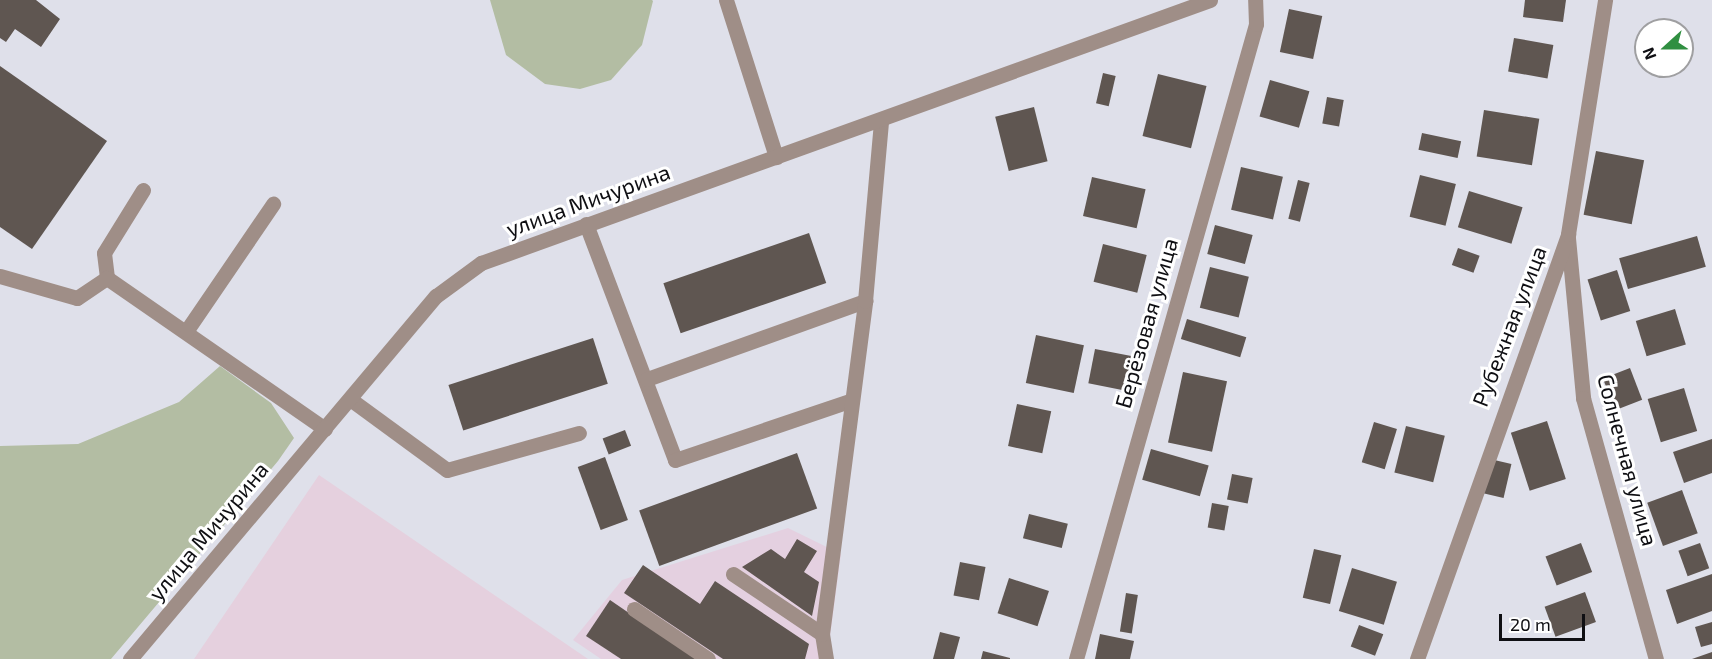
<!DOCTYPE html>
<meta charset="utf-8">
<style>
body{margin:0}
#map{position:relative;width:1712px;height:659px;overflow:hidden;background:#dfe0ea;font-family:"Exo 2",sans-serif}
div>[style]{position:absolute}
.industrial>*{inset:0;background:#e4d0e0}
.medical>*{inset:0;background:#e5d0de}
.green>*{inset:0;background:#b3bda3}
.building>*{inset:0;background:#5f5651;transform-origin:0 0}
.lane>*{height:15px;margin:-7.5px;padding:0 7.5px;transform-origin:7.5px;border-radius:7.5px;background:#9f8e87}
.street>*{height:15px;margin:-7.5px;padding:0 7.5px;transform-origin:7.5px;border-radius:7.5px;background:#9f8e87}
span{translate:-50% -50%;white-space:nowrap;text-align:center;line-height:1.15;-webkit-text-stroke:6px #fff;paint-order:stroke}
.street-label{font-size:22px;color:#0f0f13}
.north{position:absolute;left:1634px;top:18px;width:60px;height:60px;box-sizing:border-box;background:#fff;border:2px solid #9f9fa1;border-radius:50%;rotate:249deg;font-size:16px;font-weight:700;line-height:24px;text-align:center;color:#0f0f13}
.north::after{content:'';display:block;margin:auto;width:21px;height:27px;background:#308f41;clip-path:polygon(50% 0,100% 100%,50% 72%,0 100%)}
.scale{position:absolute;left:1499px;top:614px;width:86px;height:27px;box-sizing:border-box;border:3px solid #0f0f13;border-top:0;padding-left:8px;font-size:18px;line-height:21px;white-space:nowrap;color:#0f0f13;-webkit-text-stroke:4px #fff;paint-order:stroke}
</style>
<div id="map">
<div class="industrial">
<div style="clip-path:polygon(788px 528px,841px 554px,827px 659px,601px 659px,573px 640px,622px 580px)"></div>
</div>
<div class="medical">
<div style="clip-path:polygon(319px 475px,588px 659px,194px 659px)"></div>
</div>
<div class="green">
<div style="clip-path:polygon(490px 0,652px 0,653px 1px,642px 45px,611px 80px,580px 89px,545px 84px,506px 55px)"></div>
<div style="clip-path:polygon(220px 366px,271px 403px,294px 438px,278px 461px,111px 659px,0 659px,0 446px,78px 444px,179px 402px)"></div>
</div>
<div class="building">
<div style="clip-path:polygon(0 0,36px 0,60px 19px,41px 47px,15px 29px,6px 42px,0 38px)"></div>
<div style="clip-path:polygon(1525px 0,1566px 0,1563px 22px,1523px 17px)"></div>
<div style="left:1289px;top:9px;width:34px;height:44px;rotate:12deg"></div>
<div style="left:1514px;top:38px;width:40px;height:34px;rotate:10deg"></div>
<div style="clip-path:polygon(0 66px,107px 141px,32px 249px,0 227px)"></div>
<div style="left:1103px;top:73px;width:13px;height:31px;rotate:13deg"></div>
<div style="left:1158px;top:74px;width:50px;height:64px;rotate:14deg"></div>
<div style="left:1270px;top:80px;width:41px;height:38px;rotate:16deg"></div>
<div style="left:1327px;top:97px;width:17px;height:27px;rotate:10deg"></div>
<div style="left:1034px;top:107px;width:56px;height:40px;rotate:76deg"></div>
<div style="left:1484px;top:110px;width:56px;height:47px;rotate:9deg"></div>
<div style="left:1422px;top:133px;width:40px;height:17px;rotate:12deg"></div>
<div style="left:1596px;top:151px;width:49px;height:65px;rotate:11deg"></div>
<div style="left:1241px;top:167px;width:43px;height:44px;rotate:13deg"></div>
<div style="left:1420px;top:175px;width:37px;height:43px;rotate:14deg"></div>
<div style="left:1092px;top:177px;width:55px;height:40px;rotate:13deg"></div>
<div style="left:1298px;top:180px;width:12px;height:40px;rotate:14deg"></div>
<div style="left:1469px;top:191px;width:56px;height:38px;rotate:17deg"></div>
<div style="left:1215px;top:225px;width:39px;height:30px;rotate:15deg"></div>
<div style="left:809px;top:233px;width:53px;height:154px;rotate:71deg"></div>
<div style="left:1697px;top:236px;width:32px;height:81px;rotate:74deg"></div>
<div style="left:1103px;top:244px;width:45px;height:39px;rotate:14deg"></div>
<div style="left:1458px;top:248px;width:23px;height:18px;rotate:20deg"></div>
<div style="left:1210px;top:267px;width:40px;height:42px;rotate:14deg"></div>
<div style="left:1617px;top:270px;width:43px;height:31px;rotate:72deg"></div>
<div style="left:1675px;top:309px;width:37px;height:41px;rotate:73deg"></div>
<div style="left:1187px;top:319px;width:62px;height:21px;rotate:17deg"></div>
<div style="left:1036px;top:335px;width:49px;height:49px;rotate:12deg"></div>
<div style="left:593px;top:338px;width:48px;height:152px;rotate:72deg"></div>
<div style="left:1095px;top:349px;width:37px;height:35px;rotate:11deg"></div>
<div style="left:1630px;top:368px;width:34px;height:29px;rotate:69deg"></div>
<div style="left:1183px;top:372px;width:45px;height:72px;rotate:12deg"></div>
<div style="left:1684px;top:388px;width:45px;height:38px;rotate:73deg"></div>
<div style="left:1017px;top:404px;width:35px;height:43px;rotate:12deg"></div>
<div style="left:1547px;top:421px;width:61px;height:38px;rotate:72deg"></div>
<div style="left:1374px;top:422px;width:24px;height:42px;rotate:17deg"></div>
<div style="left:1406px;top:426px;width:40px;height:48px;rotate:14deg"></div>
<div style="left:625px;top:430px;width:17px;height:24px;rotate:69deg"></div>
<div style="clip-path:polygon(1712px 439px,1712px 473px,1684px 483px,1673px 452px)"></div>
<div style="left:1151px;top:449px;width:60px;height:32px;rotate:16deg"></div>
<div style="left:797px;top:453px;width:59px;height:168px;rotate:70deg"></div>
<div style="left:605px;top:457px;width:67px;height:29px;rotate:70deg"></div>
<div style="left:1490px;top:459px;width:22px;height:35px;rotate:13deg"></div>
<div style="left:1232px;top:474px;width:21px;height:26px;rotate:11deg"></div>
<div style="left:1682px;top:490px;width:46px;height:37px;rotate:70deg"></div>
<div style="left:1212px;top:503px;width:17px;height:25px;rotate:10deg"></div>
<div style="left:1029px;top:514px;width:40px;height:25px;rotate:14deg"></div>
<div style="clip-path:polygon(797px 539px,817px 551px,804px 572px,819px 582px,812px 616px,742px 567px,771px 549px,785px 559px)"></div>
<div style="left:1581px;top:543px;width:31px;height:38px;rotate:69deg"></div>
<div style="left:1700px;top:543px;width:27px;height:23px;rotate:70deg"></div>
<div style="left:1314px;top:549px;width:28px;height:50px;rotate:13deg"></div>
<div style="left:960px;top:562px;width:26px;height:34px;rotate:11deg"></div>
<div style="clip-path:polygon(643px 565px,700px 604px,715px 581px,809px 644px,805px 659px,723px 659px,624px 593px)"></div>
<div style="left:1352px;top:568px;width:47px;height:45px;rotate:17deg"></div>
<div style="clip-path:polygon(1712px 574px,1712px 611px,1677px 624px,1666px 590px)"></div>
<div style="left:1009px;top:578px;width:42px;height:37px;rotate:18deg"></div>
<div style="left:1585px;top:592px;width:32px;height:43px;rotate:70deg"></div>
<div style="left:1126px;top:593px;width:12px;height:39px;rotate:9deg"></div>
<div style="clip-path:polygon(610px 600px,696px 659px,621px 659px,586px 636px)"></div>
<div style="clip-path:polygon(1712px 622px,1712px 644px,1701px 647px,1695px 627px)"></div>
<div style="left:1359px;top:625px;width:26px;height:23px;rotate:21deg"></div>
<div style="clip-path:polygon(940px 632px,960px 637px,954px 659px,933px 659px)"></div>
<div style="clip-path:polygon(1100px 634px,1134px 641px,1130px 659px,1095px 659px)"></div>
<div style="clip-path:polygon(983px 651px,1010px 658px,1010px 659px,981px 659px)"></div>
<div style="clip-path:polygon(1712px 652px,1712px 659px,1692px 659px)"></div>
</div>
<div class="lane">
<div style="left:726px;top:0;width:165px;rotate:72.3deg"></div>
<div style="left:143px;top:190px;width:74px;rotate:121.8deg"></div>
<div style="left:104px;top:253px;width:25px;rotate:83deg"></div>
<div style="left:107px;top:278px;width:265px;rotate:34.7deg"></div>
<div style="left:586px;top:224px;width:252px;rotate:69.3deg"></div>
<div style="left:675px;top:460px;width:184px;rotate:-18.7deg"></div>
<div style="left:0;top:276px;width:80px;rotate:15.9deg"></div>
<div style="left:77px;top:298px;width:36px;rotate:-34deg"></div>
<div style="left:187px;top:330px;width:153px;rotate:-55.7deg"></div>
<div style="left:647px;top:379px;width:232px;rotate:-19.7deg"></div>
<div style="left:350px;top:399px;width:120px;rotate:36.2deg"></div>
<div style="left:447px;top:470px;width:137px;rotate:-15.7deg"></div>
<div style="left:733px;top:574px;width:107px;rotate:34deg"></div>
<div style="left:634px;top:609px;width:89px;rotate:34deg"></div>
<div style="left:826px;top:659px;width:25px;rotate:-99deg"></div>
<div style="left:822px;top:634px;width:336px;rotate:-82.6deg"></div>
<div style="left:865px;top:301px;width:180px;rotate:-84.9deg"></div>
</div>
<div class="street">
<div style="left:1568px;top:238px;width:161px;rotate:84.6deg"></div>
<div style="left:1583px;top:398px;width:271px;rotate:74.4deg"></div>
<div style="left:130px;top:659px;width:475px;rotate:-49.9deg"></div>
<div style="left:436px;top:296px;width:56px;rotate:-36.3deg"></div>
<div style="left:481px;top:263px;width:775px;rotate:-19.84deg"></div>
<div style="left:1076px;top:659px;width:660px;rotate:-74.17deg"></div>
<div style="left:1256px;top:24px;width:24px;rotate:-92deg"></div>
<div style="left:1417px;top:659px;width:451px;rotate:-70.4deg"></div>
<div style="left:1568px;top:234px;width:237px;rotate:-81deg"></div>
</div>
<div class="street-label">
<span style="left:588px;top:200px;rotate:-20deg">улица Мичурина</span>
<span style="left:1146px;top:323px;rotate:-74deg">Берёзовая улица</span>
<span style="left:1509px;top:326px;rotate:-69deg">Рубежная улица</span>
<span style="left:1628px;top:460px;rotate:75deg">Солнечная улица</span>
<span style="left:208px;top:531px;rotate:-50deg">улица Мичурина</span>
</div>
<div class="north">N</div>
<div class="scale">20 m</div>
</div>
